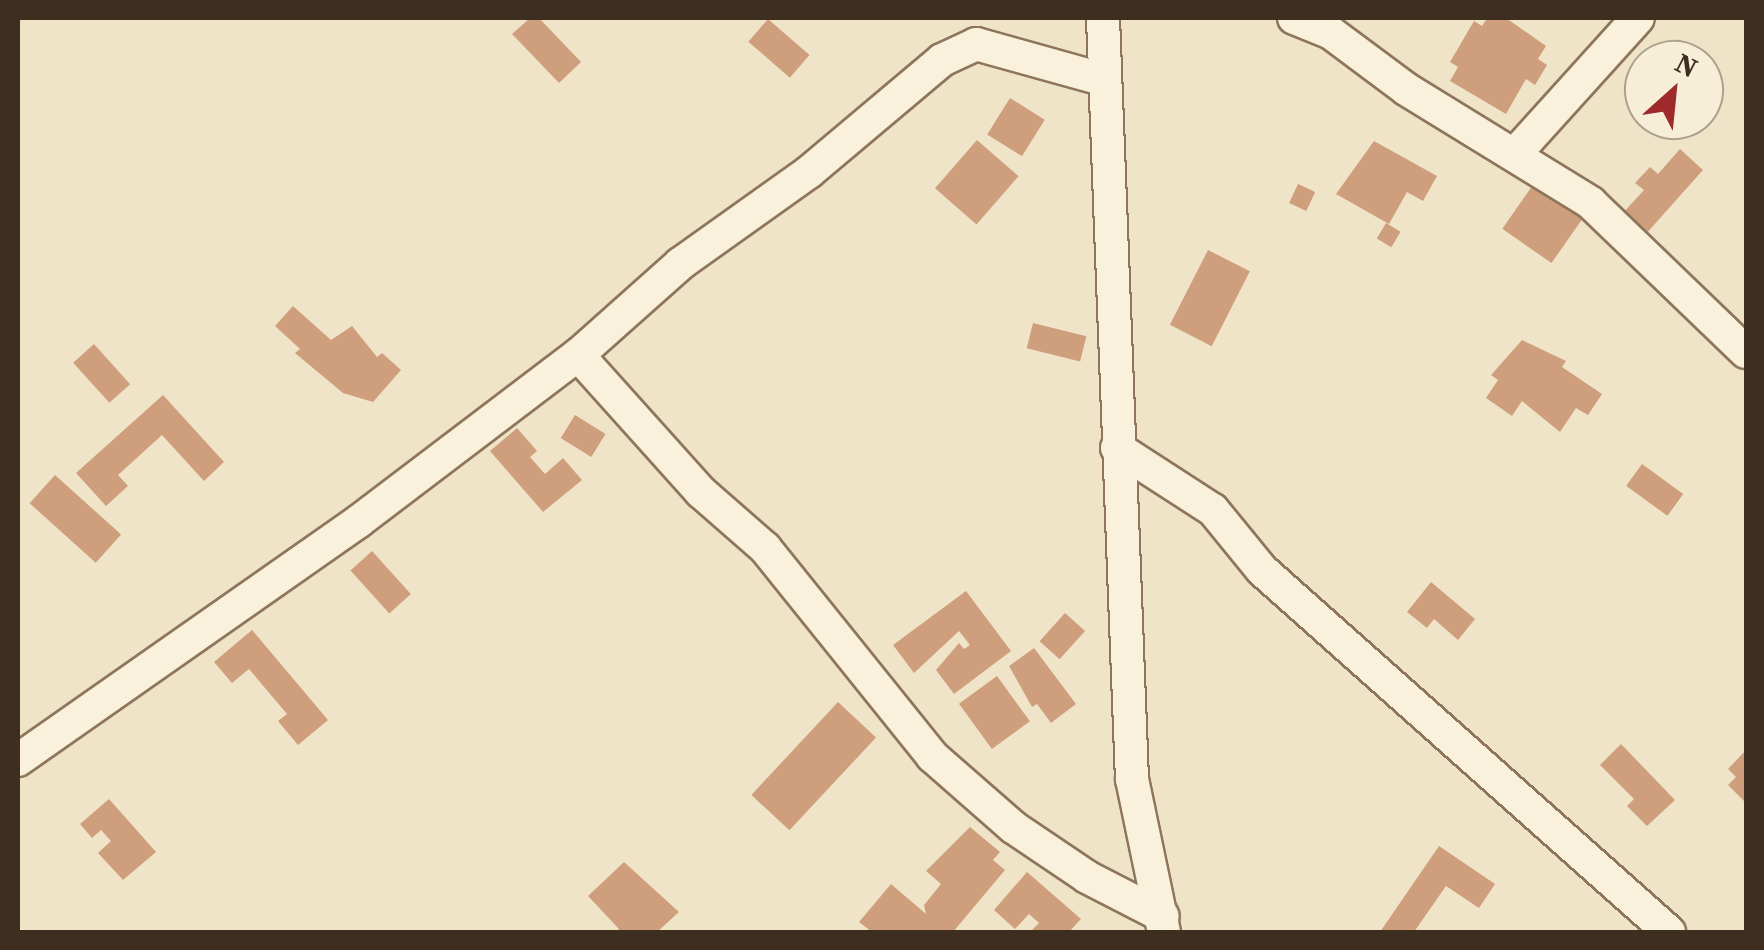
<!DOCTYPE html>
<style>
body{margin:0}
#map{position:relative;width:1764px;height:950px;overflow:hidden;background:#f0e4c8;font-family:"Source Serif 4",serif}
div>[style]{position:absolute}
.building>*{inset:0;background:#cf9f7d;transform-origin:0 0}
.roads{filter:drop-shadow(2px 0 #8d765c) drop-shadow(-2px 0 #8d765c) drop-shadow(0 2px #8d765c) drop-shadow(0 -2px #8d765c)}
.minor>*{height:32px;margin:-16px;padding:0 16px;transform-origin:16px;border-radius:16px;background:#faf1dc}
span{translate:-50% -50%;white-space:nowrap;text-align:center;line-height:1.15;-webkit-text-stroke:8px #f7eed8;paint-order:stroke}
.frame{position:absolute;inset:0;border:20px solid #3d2e20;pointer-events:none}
.north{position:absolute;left:1624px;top:40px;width:100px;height:100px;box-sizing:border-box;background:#f7eed8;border:2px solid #ada18e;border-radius:50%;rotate:27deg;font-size:28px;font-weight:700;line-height:40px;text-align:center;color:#3d2e20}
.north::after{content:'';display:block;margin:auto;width:35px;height:45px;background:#9e2a2b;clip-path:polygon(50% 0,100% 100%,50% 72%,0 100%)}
</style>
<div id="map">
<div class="building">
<div style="clip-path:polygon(530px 18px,539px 18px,581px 62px,559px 83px,512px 34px)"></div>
<div style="clip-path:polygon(1487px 18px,1506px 18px,1546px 46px,1538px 59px,1547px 65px,1535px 85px,1526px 79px,1506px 114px,1450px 81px,1458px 67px,1450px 62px,1474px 21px,1482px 26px)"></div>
<div style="left:768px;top:19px;width:55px;height:30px;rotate:41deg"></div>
<div style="left:1010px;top:98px;width:41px;height:43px;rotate:32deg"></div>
<div style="left:977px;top:140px;width:55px;height:64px;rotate:41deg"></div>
<div style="clip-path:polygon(1374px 141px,1437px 176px,1423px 201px,1407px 192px,1389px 224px,1336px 194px)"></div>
<div style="clip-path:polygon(1680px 149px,1703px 170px,1645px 235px,1622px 214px,1644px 190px,1635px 183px,1650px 167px,1658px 174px)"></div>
<div style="left:1535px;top:182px;width:60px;height:57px;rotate:35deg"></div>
<div style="left:1298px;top:184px;width:19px;height:21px;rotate:25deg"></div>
<div style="left:1386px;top:223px;width:17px;height:18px;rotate:31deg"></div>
<div style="left:1208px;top:250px;width:47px;height:84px;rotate:27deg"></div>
<div style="clip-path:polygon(293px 306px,331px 340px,352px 326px,377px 357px,382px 353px,401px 370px,373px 402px,343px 393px,295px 353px,300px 349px,275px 326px)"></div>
<div style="left:1033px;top:323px;width:55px;height:26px;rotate:14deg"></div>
<div style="clip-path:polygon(1522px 340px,1566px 361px,1562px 367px,1602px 394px,1588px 415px,1576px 408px,1560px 432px,1522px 401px,1512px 416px,1486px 398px,1498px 380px,1491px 375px)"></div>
<div style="left:94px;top:344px;width:54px;height:28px;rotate:48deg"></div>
<div style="clip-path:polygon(163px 395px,224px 462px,204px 481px,162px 435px,118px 475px,128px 486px,106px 506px,76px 473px)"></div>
<div style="left:575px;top:415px;width:36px;height:27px;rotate:32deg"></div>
<div style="clip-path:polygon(517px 428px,537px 451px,530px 457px,545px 474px,563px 458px,582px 480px,543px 512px,490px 451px)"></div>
<div style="left:1642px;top:464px;width:51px;height:27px;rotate:36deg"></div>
<div style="left:55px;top:475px;width:89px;height:38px;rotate:42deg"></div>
<div style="left:372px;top:551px;width:58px;height:29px;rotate:48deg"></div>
<div style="clip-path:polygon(1431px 582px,1475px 619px,1458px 640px,1434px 619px,1427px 628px,1407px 612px)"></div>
<div style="clip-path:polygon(966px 591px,1011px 651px,954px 694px,936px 670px,959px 643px,964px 649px,970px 645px,959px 631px,914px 673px,893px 645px)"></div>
<div style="left:1065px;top:613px;width:27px;height:38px;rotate:42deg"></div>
<div style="clip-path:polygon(252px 630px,328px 720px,298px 745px,278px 721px,287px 714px,249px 669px,232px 683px,214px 662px)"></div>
<div style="clip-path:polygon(1034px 648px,1076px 704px,1051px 723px,1037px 704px,1032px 707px,1009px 666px)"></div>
<div style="left:997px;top:676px;width:56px;height:47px;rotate:54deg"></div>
<div style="left:838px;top:702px;width:52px;height:127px;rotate:43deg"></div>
<div style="clip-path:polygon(1621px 744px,1675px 800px,1647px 826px,1627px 806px,1634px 799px,1600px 765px)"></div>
<div style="clip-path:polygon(1746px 750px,1746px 803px,1728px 785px,1736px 777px,1728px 769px)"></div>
<div style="clip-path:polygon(109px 799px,156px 852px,123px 880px,98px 853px,111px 841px,101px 830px,92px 838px,80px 824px)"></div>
<div style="clip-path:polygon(970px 827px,1000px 852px,993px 860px,1005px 870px,953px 932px,872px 932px,859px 922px,891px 884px,926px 914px,924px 905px,941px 884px,926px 871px)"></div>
<div style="clip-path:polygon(1439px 846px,1495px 884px,1479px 908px,1446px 886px,1414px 932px,1380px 932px)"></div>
<div style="clip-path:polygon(624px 862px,679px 912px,657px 932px,615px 932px,619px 929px,588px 896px)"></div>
<div style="clip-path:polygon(1027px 872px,1081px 919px,1069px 932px,1030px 932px,1039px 923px,1029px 914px,1015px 929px,994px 910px)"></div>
</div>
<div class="roads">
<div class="minor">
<div style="left:1103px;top:18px;width:762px;rotate:87.82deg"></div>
<div style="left:1132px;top:779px;width:156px;rotate:78.2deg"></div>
<div style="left:1294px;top:18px;width:40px;rotate:22deg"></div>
<div style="left:1331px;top:33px;width:94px;rotate:36.7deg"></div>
<div style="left:1406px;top:89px;width:217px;rotate:31.6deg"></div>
<div style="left:1591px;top:203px;width:215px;rotate:43.9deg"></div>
<div style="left:1515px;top:154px;width:183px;rotate:-47.9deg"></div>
<div style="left:578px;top:355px;width:184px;rotate:48.1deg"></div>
<div style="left:701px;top:492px;width:85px;rotate:41.2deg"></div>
<div style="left:765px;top:548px;width:267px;rotate:51.2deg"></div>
<div style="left:932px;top:756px;width:108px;rotate:41.2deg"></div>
<div style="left:1013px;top:827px;width:89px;rotate:34deg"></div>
<div style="left:1087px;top:877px;width:85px;rotate:27.2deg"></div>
<div style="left:1117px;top:448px;width:114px;rotate:32.9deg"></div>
<div style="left:1213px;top:510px;width:77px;rotate:50.8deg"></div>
<div style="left:1262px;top:570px;width:545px;rotate:41.65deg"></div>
<div style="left:18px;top:760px;width:416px;rotate:-35deg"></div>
<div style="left:359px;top:521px;width:275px;rotate:-37.2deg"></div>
<div style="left:578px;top:355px;width:137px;rotate:-41.7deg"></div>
<div style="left:680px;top:264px;width:158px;rotate:-35.5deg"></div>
<div style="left:809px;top:172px;width:174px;rotate:-40.1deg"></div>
<div style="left:942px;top:60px;width:38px;rotate:-25deg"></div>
<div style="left:976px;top:44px;width:130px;rotate:15.6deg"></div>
</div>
</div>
<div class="frame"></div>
<div class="north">N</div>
</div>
